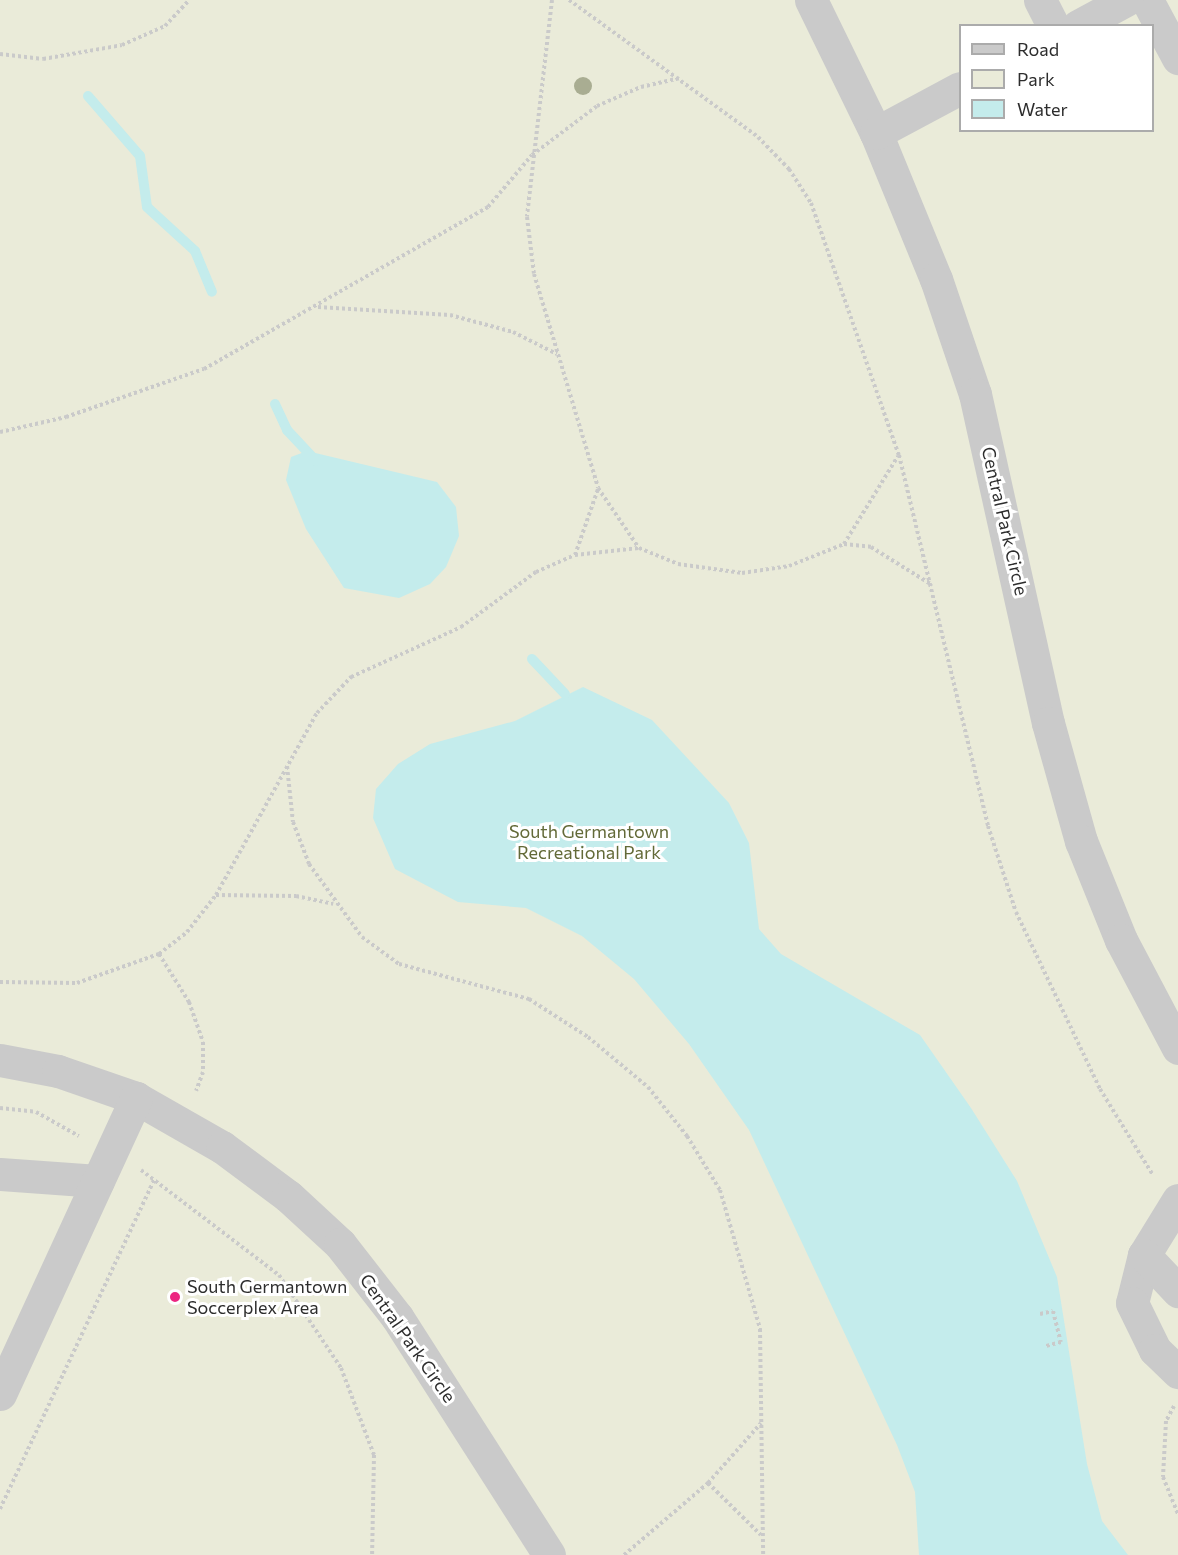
<!DOCTYPE html>
<style>
body{margin:0}
#map{position:relative;width:1178px;height:1555px;overflow:hidden;background:#fff;font-family:Commissioner,sans-serif}
div>[style]{position:absolute}
.green>*{inset:0;background:#eaebd9}
.water>*{inset:0;background:#c4ecec}
.stream>*{height:10px;margin:-5px;padding:0 5px;transform-origin:5px;border-radius:5px;background:#c4ecec}
.path>*{height:4px;margin-top:-2px;transform-origin:0;background:repeating-linear-gradient(90deg,#cacaca 0 3px,transparent 0 6px)}
.minor>*{height:33px;margin:-16.5px;padding:0 16.5px;transform-origin:16.5px;border-radius:16.5px;background:#cacaca}
.trees>*{width:18px;height:18px;margin:-9px;border-radius:50%;background:#a9ad92}
.dots>*{width:16px;height:16px;translate:-50% -50%;box-sizing:border-box;border:3px solid #fff;border-radius:50%}
span{translate:-50% -50%;white-space:nowrap;text-align:center;line-height:1.15;-webkit-text-stroke:6px #fff;paint-order:stroke}
.street-label{font-size:18px;color:#2d2d2d}
.park-label{font-size:18px;color:#636a38}
.poi-label{font-size:18px;color:#2d2d2d}
.left{translate:0 -50%;text-align:left}
.legend{position:absolute;left:959px;top:24px;width:195px;height:108px;box-sizing:border-box;background:#fff;border:2px solid #ababab;margin:0;padding:8px 10px;list-style:none;font-size:18px;color:#2d2d2d}
.legend li{display:flex;align-items:center;gap:12px;height:30px}
.legend b{width:30px;border:2px solid #ababab}
</style>
<div id="map">
<div class="green">
<div style="clip-path:polygon(evenodd,0 0,1178px 0,1178px 1555px,0 1555px,0 0,960px 26px,1152px 26px,1152px 130px,960px 130px,960px 26px)"></div>
</div>
<div class="water">
<div style="clip-path:polygon(307px 451px,437px 482px,456px 507px,459px 536px,446px 567px,430px 584px,399px 598px,344px 588px,306px 529px,286px 480px,291px 457px)"></div>
<div style="clip-path:polygon(583px 687px,652px 720px,729px 803px,749px 843px,759px 929px,781px 954px,920px 1035px,971px 1108px,1017px 1181px,1057px 1277px,1087px 1464px,1102px 1521px,1128px 1555px,919px 1555px,915px 1492px,897px 1445px,749px 1130px,689px 1044px,634px 979px,582px 936px,526px 908px,458px 902px,395px 869px,373px 818px,376px 789px,398px 764px,430px 744px,515px 721px)"></div>
</div>
<div class="stream">
<div style="left:88px;top:96px;width:79px;rotate:49.1deg"></div>
<div style="left:140px;top:156px;width:51px;rotate:82.2deg"></div>
<div style="left:147px;top:207px;width:65px;rotate:42.5deg"></div>
<div style="left:195px;top:251px;width:44px;rotate:67.5deg"></div>
<div style="left:275px;top:404px;width:29px;rotate:65deg"></div>
<div style="left:287px;top:430px;width:42px;rotate:46.9deg"></div>
<div style="left:532px;top:659px;width:48px;rotate:46.7deg"></div>
</div>
<div class="path">
<div style="left:552px;top:0;width:218px;rotate:96.6deg"></div>
<div style="left:527px;top:217px;width:57px;rotate:83deg"></div>
<div style="left:534px;top:274px;width:223px;rotate:73.3deg"></div>
<div style="left:598px;top:488px;width:73px;rotate:55.7deg"></div>
<div style="left:569px;top:0;width:233px;rotate:35.9deg"></div>
<div style="left:758px;top:137px;width:45px;rotate:45.9deg"></div>
<div style="left:789px;top:169px;width:40px;rotate:57.1deg"></div>
<div style="left:811px;top:203px;width:267px;rotate:70.8deg"></div>
<div style="left:899px;top:455px;width:382px;rotate:76.5deg"></div>
<div style="left:988px;top:826px;width:90px;rotate:72deg"></div>
<div style="left:1016px;top:912px;width:196px;rotate:64.6deg"></div>
<div style="left:1100px;top:1089px;width:101px;rotate:58.4deg"></div>
<div style="left:0;top:54px;width:43px;rotate:6.6deg"></div>
<div style="left:43px;top:59px;width:80px;rotate:-10deg"></div>
<div style="left:122px;top:45px;width:47px;rotate:-23.8deg"></div>
<div style="left:165px;top:26px;width:35px;rotate:-47deg"></div>
<div style="left:318px;top:307px;width:132px;rotate:3.5deg"></div>
<div style="left:450px;top:315px;width:65px;rotate:15.1deg"></div>
<div style="left:513px;top:332px;width:49px;rotate:26.6deg"></div>
<div style="left:0;top:432px;width:68px;rotate:-12.8deg"></div>
<div style="left:66px;top:417px;width:146px;rotate:-19.2deg"></div>
<div style="left:204px;top:369px;width:327px;rotate:-29.7deg"></div>
<div style="left:488px;top:207px;width:68px;rotate:-49.8deg"></div>
<div style="left:532px;top:155px;width:81px;rotate:-37deg"></div>
<div style="left:597px;top:106px;width:48px;rotate:-23.4deg"></div>
<div style="left:641px;top:87px;width:39px;rotate:-13deg"></div>
<div style="left:844px;top:544px;width:103px;rotate:-58.5deg"></div>
<div style="left:575px;top:555px;width:70px;rotate:-70.8deg"></div>
<div style="left:287px;top:766px;width:56px;rotate:83.9deg"></div>
<div style="left:293px;top:822px;width:45px;rotate:69.1deg"></div>
<div style="left:309px;top:864px;width:90px;rotate:54deg"></div>
<div style="left:362px;top:937px;width:46px;rotate:36.1deg"></div>
<div style="left:399px;top:964px;width:135px;rotate:15.1deg"></div>
<div style="left:529px;top:999px;width:70px;rotate:32.8deg"></div>
<div style="left:588px;top:1037px;width:78px;rotate:39.8deg"></div>
<div style="left:648px;top:1087px;width:63px;rotate:51.5deg"></div>
<div style="left:687px;top:1136px;width:63px;rotate:58.6deg"></div>
<div style="left:720px;top:1190px;width:145px;rotate:73.9deg"></div>
<div style="left:760px;top:1329px;width:226px;rotate:89.2deg"></div>
<div style="left:216px;top:895px;width:80px;rotate:0.7deg"></div>
<div style="left:296px;top:896px;width:38px;rotate:12deg"></div>
<div style="left:159px;top:954px;width:57px;rotate:58deg"></div>
<div style="left:189px;top:1002px;width:42px;rotate:70.7deg"></div>
<div style="left:203px;top:1042px;width:30px;rotate:90deg"></div>
<div style="left:203px;top:1072px;width:20px;rotate:110deg"></div>
<div style="left:0;top:982px;width:77px;rotate:0.7deg"></div>
<div style="left:77px;top:983px;width:87px;rotate:-19.5deg"></div>
<div style="left:159px;top:954px;width:36px;rotate:-38deg"></div>
<div style="left:187px;top:932px;width:47px;rotate:-51.9deg"></div>
<div style="left:216px;top:895px;width:208px;rotate:-61deg"></div>
<div style="left:317px;top:713px;width:50px;rotate:-46.6deg"></div>
<div style="left:351px;top:677px;width:121px;rotate:-24.4deg"></div>
<div style="left:461px;top:627px;width:93px;rotate:-36.3deg"></div>
<div style="left:536px;top:572px;width:43px;rotate:-23.6deg"></div>
<div style="left:575px;top:555px;width:64px;rotate:-6.2deg"></div>
<div style="left:639px;top:548px;width:42px;rotate:22.3deg"></div>
<div style="left:678px;top:564px;width:65px;rotate:8deg"></div>
<div style="left:742px;top:573px;width:48px;rotate:-8.5deg"></div>
<div style="left:789px;top:566px;width:59px;rotate:-21.8deg"></div>
<div style="left:844px;top:544px;width:27px;rotate:6deg"></div>
<div style="left:871px;top:547px;width:72px;rotate:31.9deg"></div>
<div style="left:0;top:1108px;width:36px;rotate:6deg"></div>
<div style="left:36px;top:1112px;width:49px;rotate:29.2deg"></div>
<div style="left:141px;top:1170px;width:173px;rotate:37.3deg"></div>
<div style="left:279px;top:1275px;width:112px;rotate:56.3deg"></div>
<div style="left:341px;top:1368px;width:93px;rotate:69.2deg"></div>
<div style="left:374px;top:1455px;width:100px;rotate:91.1deg"></div>
<div style="left:1040px;top:1314px;width:13px;rotate:-13deg"></div>
<div style="left:1053px;top:1311px;width:32px;rotate:76deg"></div>
<div style="left:1061px;top:1342px;width:16px;rotate:165deg"></div>
<div style="left:1174px;top:1406px;width:17px;rotate:118deg"></div>
<div style="left:1166px;top:1421px;width:56px;rotate:93.1deg"></div>
<div style="left:1163px;top:1477px;width:40px;rotate:68deg"></div>
<div style="left:708px;top:1483px;width:74px;rotate:44.5deg"></div>
<div style="left:0;top:1509px;width:365px;rotate:-64.9deg"></div>
<div style="left:624px;top:1555px;width:111px;rotate:-40.6deg"></div>
<div style="left:708px;top:1483px;width:80px;rotate:-48.5deg"></div>
</div>
<div class="minor">
<div style="left:811px;top:0;width:148px;rotate:64deg"></div>
<div style="left:876px;top:133px;width:158px;rotate:67.7deg"></div>
<div style="left:936px;top:279px;width:121px;rotate:71.3deg"></div>
<div style="left:975px;top:394px;width:337px;rotate:77.5deg"></div>
<div style="left:1048px;top:723px;width:123px;rotate:74.4deg"></div>
<div style="left:1081px;top:841px;width:107px;rotate:68deg"></div>
<div style="left:1121px;top:940px;width:122px;rotate:62.2deg"></div>
<div style="left:1040px;top:0;width:29px;rotate:63deg"></div>
<div style="left:1147px;top:0;width:66px;rotate:61.9deg"></div>
<div style="left:1078px;top:26px;width:55px;rotate:-28.4deg"></div>
<div style="left:876px;top:133px;width:95px;rotate:-28.2deg"></div>
<div style="left:0;top:1060px;width:59px;rotate:10.7deg"></div>
<div style="left:58px;top:1071px;width:83px;rotate:19.1deg"></div>
<div style="left:136px;top:1098px;width:99px;rotate:29.7deg"></div>
<div style="left:222px;top:1147px;width:82px;rotate:36.6deg"></div>
<div style="left:288px;top:1196px;width:71px;rotate:42.7deg"></div>
<div style="left:340px;top:1244px;width:93px;rotate:52deg"></div>
<div style="left:397px;top:1317px;width:282px;rotate:57.4deg"></div>
<div style="left:0;top:1174px;width:98px;rotate:4.1deg"></div>
<div style="left:1178px;top:1200px;width:65px;rotate:121.7deg"></div>
<div style="left:1144px;top:1255px;width:49px;rotate:104deg"></div>
<div style="left:1132px;top:1303px;width:52px;rotate:63.9deg"></div>
<div style="left:1155px;top:1350px;width:32px;rotate:44deg"></div>
<div style="left:1144px;top:1255px;width:50px;rotate:46.6deg"></div>
<div style="left:0;top:1394px;width:326px;rotate:-65.3deg"></div>
</div>
<div class="trees">
<div style="left:583px;top:86px"></div>
</div>
<div class="dots">
<div style="left:175px;top:1297px;background:#ec2681"></div>
</div>
<div class="street-label">
<span style="left:1005px;top:521px;rotate:77deg">Central Park Circle</span>
<span style="left:408px;top:1338px;rotate:55deg">Central Park Circle</span>
</div>
<div class="park-label">
<span style="left:589px;top:842px">South Germantown<br>Recreational Park</span>
</div>
<div class="poi-label">
<span class="left" style="left:187px;top:1297px">South Germantown<br>Soccerplex Area</span>
</div>
<ul class="legend">
<li><b style="height:8px;background:#cacaca"></b>Road</li>
<li><b style="height:16px;background:#eaebd9"></b>Park</li>
<li><b style="height:16px;background:#c4ecec"></b>Water</li>
</ul>
</div>
